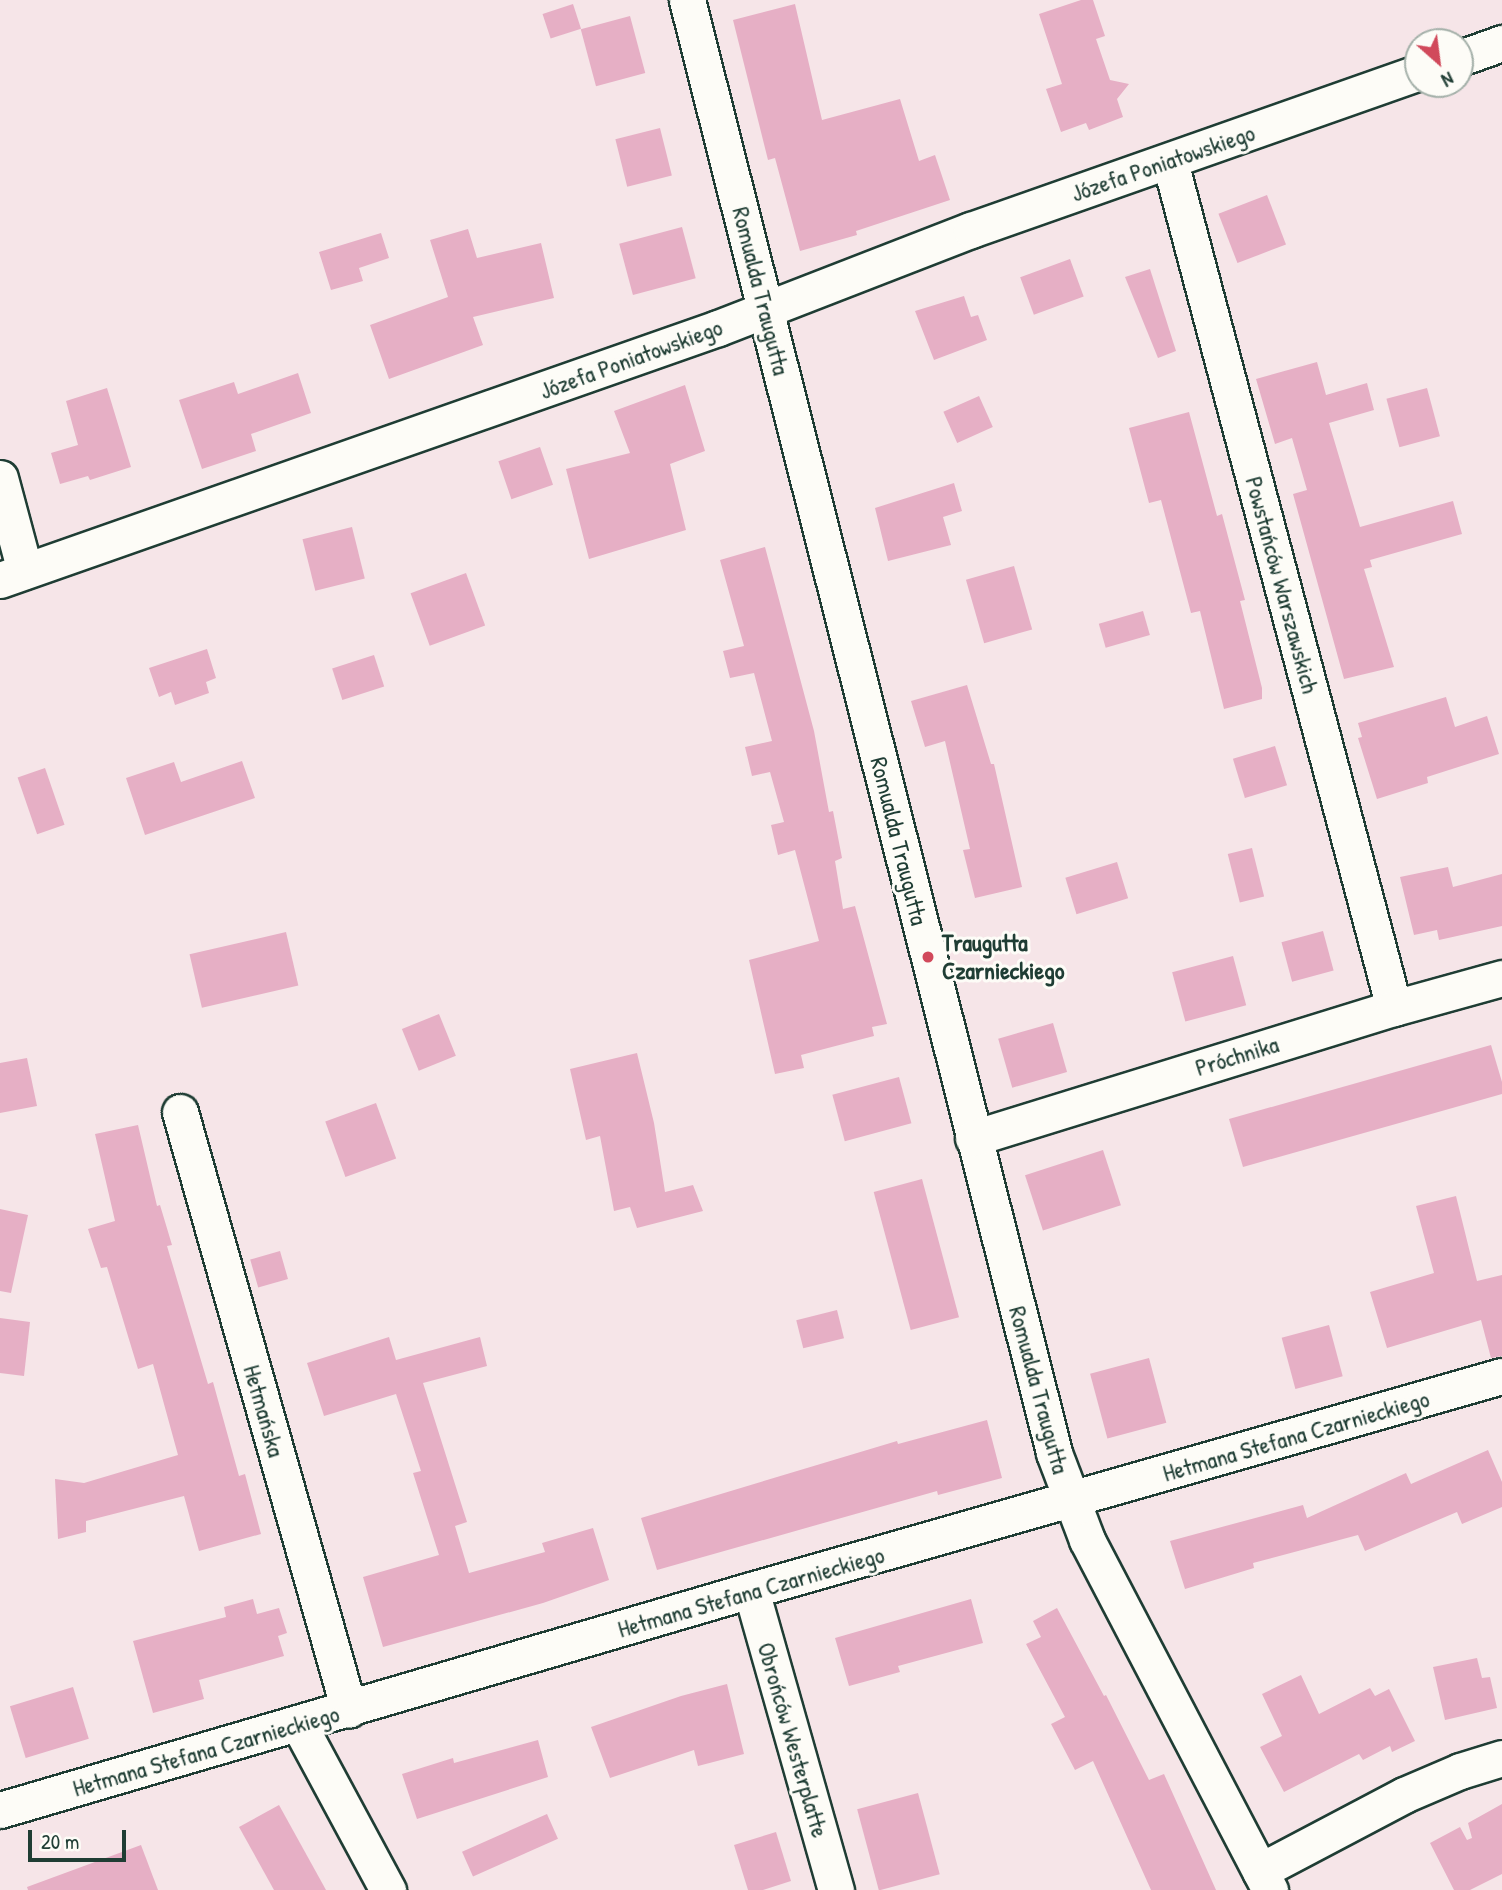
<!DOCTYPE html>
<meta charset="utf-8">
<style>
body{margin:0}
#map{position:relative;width:1502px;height:1890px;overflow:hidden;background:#f6e5e8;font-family:"Patrick Hand",sans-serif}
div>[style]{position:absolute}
.building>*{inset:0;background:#e6afc5;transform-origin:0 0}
.roads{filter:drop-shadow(2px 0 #1f3d34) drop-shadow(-2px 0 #1f3d34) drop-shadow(0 2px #1f3d34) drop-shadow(0 -2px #1f3d34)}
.street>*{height:35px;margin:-17.5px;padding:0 17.5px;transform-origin:17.5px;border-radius:17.5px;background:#fdfcf7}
.dots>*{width:19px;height:19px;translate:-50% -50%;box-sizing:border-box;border:4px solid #fdfcf7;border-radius:50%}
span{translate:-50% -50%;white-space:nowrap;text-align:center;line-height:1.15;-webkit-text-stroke:6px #fdfcf7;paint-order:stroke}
.street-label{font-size:24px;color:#1f3d34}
.poi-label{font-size:24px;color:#1f3d34;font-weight:700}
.left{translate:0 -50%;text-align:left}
.north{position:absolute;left:1404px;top:28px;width:70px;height:70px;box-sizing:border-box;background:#fdfcf7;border:2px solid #a4b0a9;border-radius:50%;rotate:152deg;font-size:19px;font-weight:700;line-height:28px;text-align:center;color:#1f3d34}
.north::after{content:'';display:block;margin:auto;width:24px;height:32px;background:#d1495b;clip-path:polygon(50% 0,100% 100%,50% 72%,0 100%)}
.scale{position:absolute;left:28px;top:1830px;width:98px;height:32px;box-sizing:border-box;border:4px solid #1f3d34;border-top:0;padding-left:9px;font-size:21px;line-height:24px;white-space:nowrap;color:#1f3d34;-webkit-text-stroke:5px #fdfcf7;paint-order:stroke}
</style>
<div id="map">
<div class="building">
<div style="clip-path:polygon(1081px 0,1093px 0,1105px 36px,1096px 39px,1110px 80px,1129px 84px,1117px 99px,1123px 117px,1089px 130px,1086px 123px,1061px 132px,1046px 89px,1062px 84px,1039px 14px)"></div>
<div style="left:573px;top:4px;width:26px;height:32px;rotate:72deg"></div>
<div style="clip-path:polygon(795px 4px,822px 120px,900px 99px,919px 161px,935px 155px,950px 200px,856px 231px,857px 235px,800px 251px,775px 158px,768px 160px,733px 20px)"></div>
<div style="left:630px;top:16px;width:59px;height:51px;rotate:75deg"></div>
<div style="left:660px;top:128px;width:49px;height:46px;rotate:76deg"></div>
<div style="left:1267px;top:195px;width:53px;height:52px;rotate:69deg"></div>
<div style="left:682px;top:227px;width:53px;height:65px;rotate:75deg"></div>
<div style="clip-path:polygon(468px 229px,477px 258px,541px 243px,554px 298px,473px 317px,483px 345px,389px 379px,370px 325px,448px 297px,430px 240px)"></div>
<div style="clip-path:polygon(381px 233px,389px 258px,359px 268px,363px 281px,331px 290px,319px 252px)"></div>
<div style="left:1070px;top:259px;width:40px;height:53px;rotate:70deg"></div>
<div style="clip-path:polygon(1150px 269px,1176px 351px,1158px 358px,1125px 277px)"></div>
<div style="clip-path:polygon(964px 296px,971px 317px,978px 315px,987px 340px,934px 360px,915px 311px)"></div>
<div style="clip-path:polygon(1317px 362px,1326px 395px,1367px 383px,1374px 410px,1329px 423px,1360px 527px,1453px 501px,1462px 534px,1370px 560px,1372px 567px,1364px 569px,1394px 667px,1344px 679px,1293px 494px,1307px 490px,1292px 438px,1275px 444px,1256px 379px)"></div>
<div style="clip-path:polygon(298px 373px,311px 413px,251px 434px,256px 451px,202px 469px,179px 400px,234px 382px,238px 394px)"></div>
<div style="clip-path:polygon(685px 385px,705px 451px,670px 464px,686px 530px,589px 559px,566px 469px,630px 453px,614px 411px)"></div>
<div style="clip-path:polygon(107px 388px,131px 467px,90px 480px,88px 476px,60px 484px,51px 453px,78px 445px,66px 401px)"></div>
<div style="left:1427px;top:388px;width:50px;height:42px;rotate:75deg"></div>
<div style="left:979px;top:396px;width:34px;height:39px;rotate:66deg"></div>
<div style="clip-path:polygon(1189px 412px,1217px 516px,1222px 514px,1245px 600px,1240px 601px,1262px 688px,1262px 699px,1224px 709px,1200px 611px,1191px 613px,1161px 500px,1149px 503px,1129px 428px)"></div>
<div style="left:540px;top:447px;width:40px;height:44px;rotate:71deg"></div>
<div style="clip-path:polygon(954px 483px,962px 511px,943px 517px,951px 545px,888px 561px,875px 508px)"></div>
<div style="left:352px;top:527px;width:53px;height:51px;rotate:76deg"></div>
<div style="clip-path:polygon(765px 547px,814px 731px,829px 812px,833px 811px,842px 858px,835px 861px,843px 909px,855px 906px,887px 1024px,872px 1027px,874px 1036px,801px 1055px,804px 1068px,775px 1074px,749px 960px,819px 941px,795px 850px,778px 855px,771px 825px,784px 822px,770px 772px,752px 776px,745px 747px,772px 741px,754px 673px,730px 678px,723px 651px,744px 646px,720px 560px)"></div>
<div style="left:1014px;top:566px;width:66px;height:50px;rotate:74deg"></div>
<div style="left:466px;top:573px;width:56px;height:59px;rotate:70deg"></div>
<div style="left:1143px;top:611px;width:25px;height:46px;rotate:74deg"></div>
<div style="clip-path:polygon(207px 649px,216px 678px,206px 682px,209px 693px,175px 705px,171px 692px,159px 697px,149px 668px)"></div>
<div style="left:374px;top:655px;width:33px;height:44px;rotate:72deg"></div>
<div style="clip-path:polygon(967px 685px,991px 764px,994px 764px,1022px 887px,975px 898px,963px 850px,970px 849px,945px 741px,925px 747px,911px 701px)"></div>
<div style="clip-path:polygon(1446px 697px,1455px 727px,1487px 716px,1499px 754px,1427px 777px,1428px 783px,1377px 799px,1358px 738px,1362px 737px,1358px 723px)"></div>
<div style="left:1275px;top:746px;width:41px;height:44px;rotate:73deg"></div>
<div style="clip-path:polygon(242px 761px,255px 798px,145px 835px,126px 778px,174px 762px,181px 782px)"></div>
<div style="left:45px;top:768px;width:60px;height:29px;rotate:71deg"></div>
<div style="left:1252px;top:848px;width:50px;height:25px;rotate:76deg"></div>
<div style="left:1117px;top:862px;width:38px;height:54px;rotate:73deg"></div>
<div style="clip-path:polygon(1448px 867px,1453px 887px,1502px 874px,1502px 926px,1439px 940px,1437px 930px,1414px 935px,1400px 877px)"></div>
<div style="left:1323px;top:931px;width:41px;height:43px;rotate:75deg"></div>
<div style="left:286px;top:932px;width:55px;height:99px;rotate:77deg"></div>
<div style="left:1233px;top:956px;width:51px;height:63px;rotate:75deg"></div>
<div style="left:439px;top:1014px;width:45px;height:40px;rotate:68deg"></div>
<div style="left:1053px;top:1023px;width:51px;height:57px;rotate:74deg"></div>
<div style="clip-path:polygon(1491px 1045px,1502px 1082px,1502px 1094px,1243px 1167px,1229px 1119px)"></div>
<div style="clip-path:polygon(637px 1053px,654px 1123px,665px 1192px,693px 1185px,703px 1211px,637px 1228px,630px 1207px,614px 1211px,600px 1136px,586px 1140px,570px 1069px)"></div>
<div style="clip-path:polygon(27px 1058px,37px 1106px,0 1113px,0 1063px)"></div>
<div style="left:899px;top:1077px;width:48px;height:69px;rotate:75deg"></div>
<div style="left:376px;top:1103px;width:59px;height:54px;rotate:70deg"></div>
<div style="clip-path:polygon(138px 1125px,157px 1206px,160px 1205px,172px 1245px,167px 1246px,208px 1384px,213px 1382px,239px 1476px,245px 1474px,261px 1534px,199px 1551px,184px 1496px,86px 1521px,86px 1532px,58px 1539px,55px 1479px,84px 1483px,178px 1455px,153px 1364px,138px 1369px,107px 1267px,101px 1268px,88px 1229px,115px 1221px,95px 1134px)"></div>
<div style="left:1103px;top:1150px;width:58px;height:82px;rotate:72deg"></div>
<div style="left:922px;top:1179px;width:143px;height:50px;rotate:75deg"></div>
<div style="clip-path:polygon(1456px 1196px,1477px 1281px,1502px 1275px,1502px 1356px,1491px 1358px,1481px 1320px,1387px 1348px,1370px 1292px,1434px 1273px,1416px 1206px)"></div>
<div style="clip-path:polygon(0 1209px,28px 1215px,11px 1293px,0 1291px)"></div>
<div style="left:280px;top:1251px;width:29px;height:31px;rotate:74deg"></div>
<div style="left:837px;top:1310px;width:29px;height:42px;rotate:76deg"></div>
<div style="clip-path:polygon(0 1318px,30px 1322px,24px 1376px,0 1373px)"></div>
<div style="left:1329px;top:1325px;width:53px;height:49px;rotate:75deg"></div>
<div style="clip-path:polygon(389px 1337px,396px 1360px,480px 1337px,487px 1366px,423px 1383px,467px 1522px,455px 1526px,469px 1573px,545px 1552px,542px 1543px,593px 1528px,609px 1580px,543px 1603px,383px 1647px,363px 1577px,439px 1555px,413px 1473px,421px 1471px,396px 1394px,324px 1416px,307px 1363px)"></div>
<div style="left:1149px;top:1358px;width:67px;height:61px;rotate:75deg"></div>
<div style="clip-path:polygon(987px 1420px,1002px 1478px,938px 1495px,937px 1491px,657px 1570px,641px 1518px,897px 1441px,898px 1444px)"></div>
<div style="clip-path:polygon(1488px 1450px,1502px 1482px,1502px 1507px,1462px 1524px,1457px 1512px,1365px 1551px,1358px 1535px,1253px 1563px,1254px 1568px,1185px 1589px,1170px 1541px,1303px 1505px,1307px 1518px,1406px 1473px,1411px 1484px)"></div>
<div style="clip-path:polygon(253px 1599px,257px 1614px,279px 1608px,287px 1633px,278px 1636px,284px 1656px,199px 1680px,204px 1699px,153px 1713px,133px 1641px,226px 1617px,224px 1607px)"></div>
<div style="clip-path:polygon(971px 1599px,983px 1643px,898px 1666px,900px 1672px,849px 1686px,835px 1638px)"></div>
<div style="clip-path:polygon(1057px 1608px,1104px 1696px,1106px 1695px,1149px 1780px,1164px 1774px,1216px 1890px,1151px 1890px,1093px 1761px,1075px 1770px,1051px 1724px,1065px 1717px,1026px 1644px,1041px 1637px,1033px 1621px)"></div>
<div style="clip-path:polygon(1477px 1658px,1482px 1678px,1490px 1677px,1497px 1708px,1445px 1720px,1433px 1667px)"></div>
<div style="clip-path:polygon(1301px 1675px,1319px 1714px,1370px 1688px,1375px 1696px,1389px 1689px,1415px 1741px,1392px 1752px,1390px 1746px,1363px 1760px,1359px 1754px,1284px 1792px,1260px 1747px,1282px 1736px,1262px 1694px)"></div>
<div style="clip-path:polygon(727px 1684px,744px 1754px,698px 1766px,694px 1750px,610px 1778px,591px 1727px,681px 1696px)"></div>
<div style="left:73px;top:1687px;width:54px;height:66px;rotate:73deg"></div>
<div style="clip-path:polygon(538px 1740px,548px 1777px,417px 1819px,402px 1774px,453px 1758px,454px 1763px)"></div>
<div style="left:918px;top:1793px;width:84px;height:63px;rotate:75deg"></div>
<div style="clip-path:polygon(1502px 1804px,1502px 1874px,1470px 1890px,1454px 1890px,1430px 1843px,1460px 1827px,1467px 1840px,1472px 1838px,1468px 1823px)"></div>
<div style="clip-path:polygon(279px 1805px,326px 1890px,274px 1890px,239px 1827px)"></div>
<div style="left:547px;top:1814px;width:27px;height:93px;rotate:66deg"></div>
<div style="clip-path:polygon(776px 1832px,791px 1881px,763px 1890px,748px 1890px,734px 1845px)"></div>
<div style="clip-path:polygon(141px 1845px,158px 1890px,28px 1890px,27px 1887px)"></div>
</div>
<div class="roads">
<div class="street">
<div style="left:687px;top:0;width:1499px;rotate:75.82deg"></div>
<div style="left:1054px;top:1453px;width:93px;rotate:69.2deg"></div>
<div style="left:1087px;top:1540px;width:395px;rotate:62.4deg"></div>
<div style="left:1460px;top:58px;width:45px;rotate:-19.7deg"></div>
<div style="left:1170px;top:162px;width:875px;rotate:75.17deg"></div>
<div style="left:0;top:478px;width:96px;rotate:75deg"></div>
<div style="left:0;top:580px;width:761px;rotate:-19.34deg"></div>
<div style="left:718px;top:328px;width:271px;rotate:-21.2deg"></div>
<div style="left:971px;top:230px;width:474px;rotate:-19.4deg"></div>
<div style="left:180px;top:1112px;width:621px;rotate:74.22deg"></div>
<div style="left:973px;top:1138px;width:441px;rotate:-17.2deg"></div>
<div style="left:1394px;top:1008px;width:112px;rotate:-15.5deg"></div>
<div style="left:751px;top:1590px;width:312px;rotate:74.2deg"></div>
<div style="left:298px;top:1723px;width:190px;rotate:61.7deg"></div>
<div style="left:0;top:1810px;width:783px;rotate:-16.33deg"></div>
<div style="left:751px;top:1590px;width:781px;rotate:-15.91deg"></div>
<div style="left:1260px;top:1871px;width:163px;rotate:-27.8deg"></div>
<div style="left:1404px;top:1795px;width:61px;rotate:-23.2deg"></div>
<div style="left:1460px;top:1771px;width:44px;rotate:-17.2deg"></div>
</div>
</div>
<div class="dots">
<div style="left:928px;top:957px;background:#d1495b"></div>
</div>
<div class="street-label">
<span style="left:1163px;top:163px;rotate:-19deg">Józefa Poniatowskiego</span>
<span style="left:761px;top:291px;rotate:76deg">Romualda Traugutta</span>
<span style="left:631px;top:359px;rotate:-20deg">Józefa Poniatowskiego</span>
<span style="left:1282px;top:585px;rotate:75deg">Powstańców Warszawskich</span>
<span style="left:899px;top:841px;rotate:76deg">Romualda Traugutta</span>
<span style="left:1237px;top:1056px;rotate:-17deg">Próchnika</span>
<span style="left:1039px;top:1390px;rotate:75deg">Romualda Traugutta</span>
<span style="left:264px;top:1411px;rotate:74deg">Hetmańska</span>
<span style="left:1296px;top:1436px;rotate:-16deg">Hetmana Stefana Czarnieckiego</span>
<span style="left:751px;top:1592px;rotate:-16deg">Hetmana Stefana Czarnieckiego</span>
<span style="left:793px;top:1740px;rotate:74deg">Obrońców Westerplatte</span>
<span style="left:206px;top:1751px;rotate:-16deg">Hetmana Stefana Czarnieckiego</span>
</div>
<div class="poi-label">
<span class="left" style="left:942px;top:957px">Traugutta<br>Czarnieckiego</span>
</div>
<div class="north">N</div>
<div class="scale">20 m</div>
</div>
